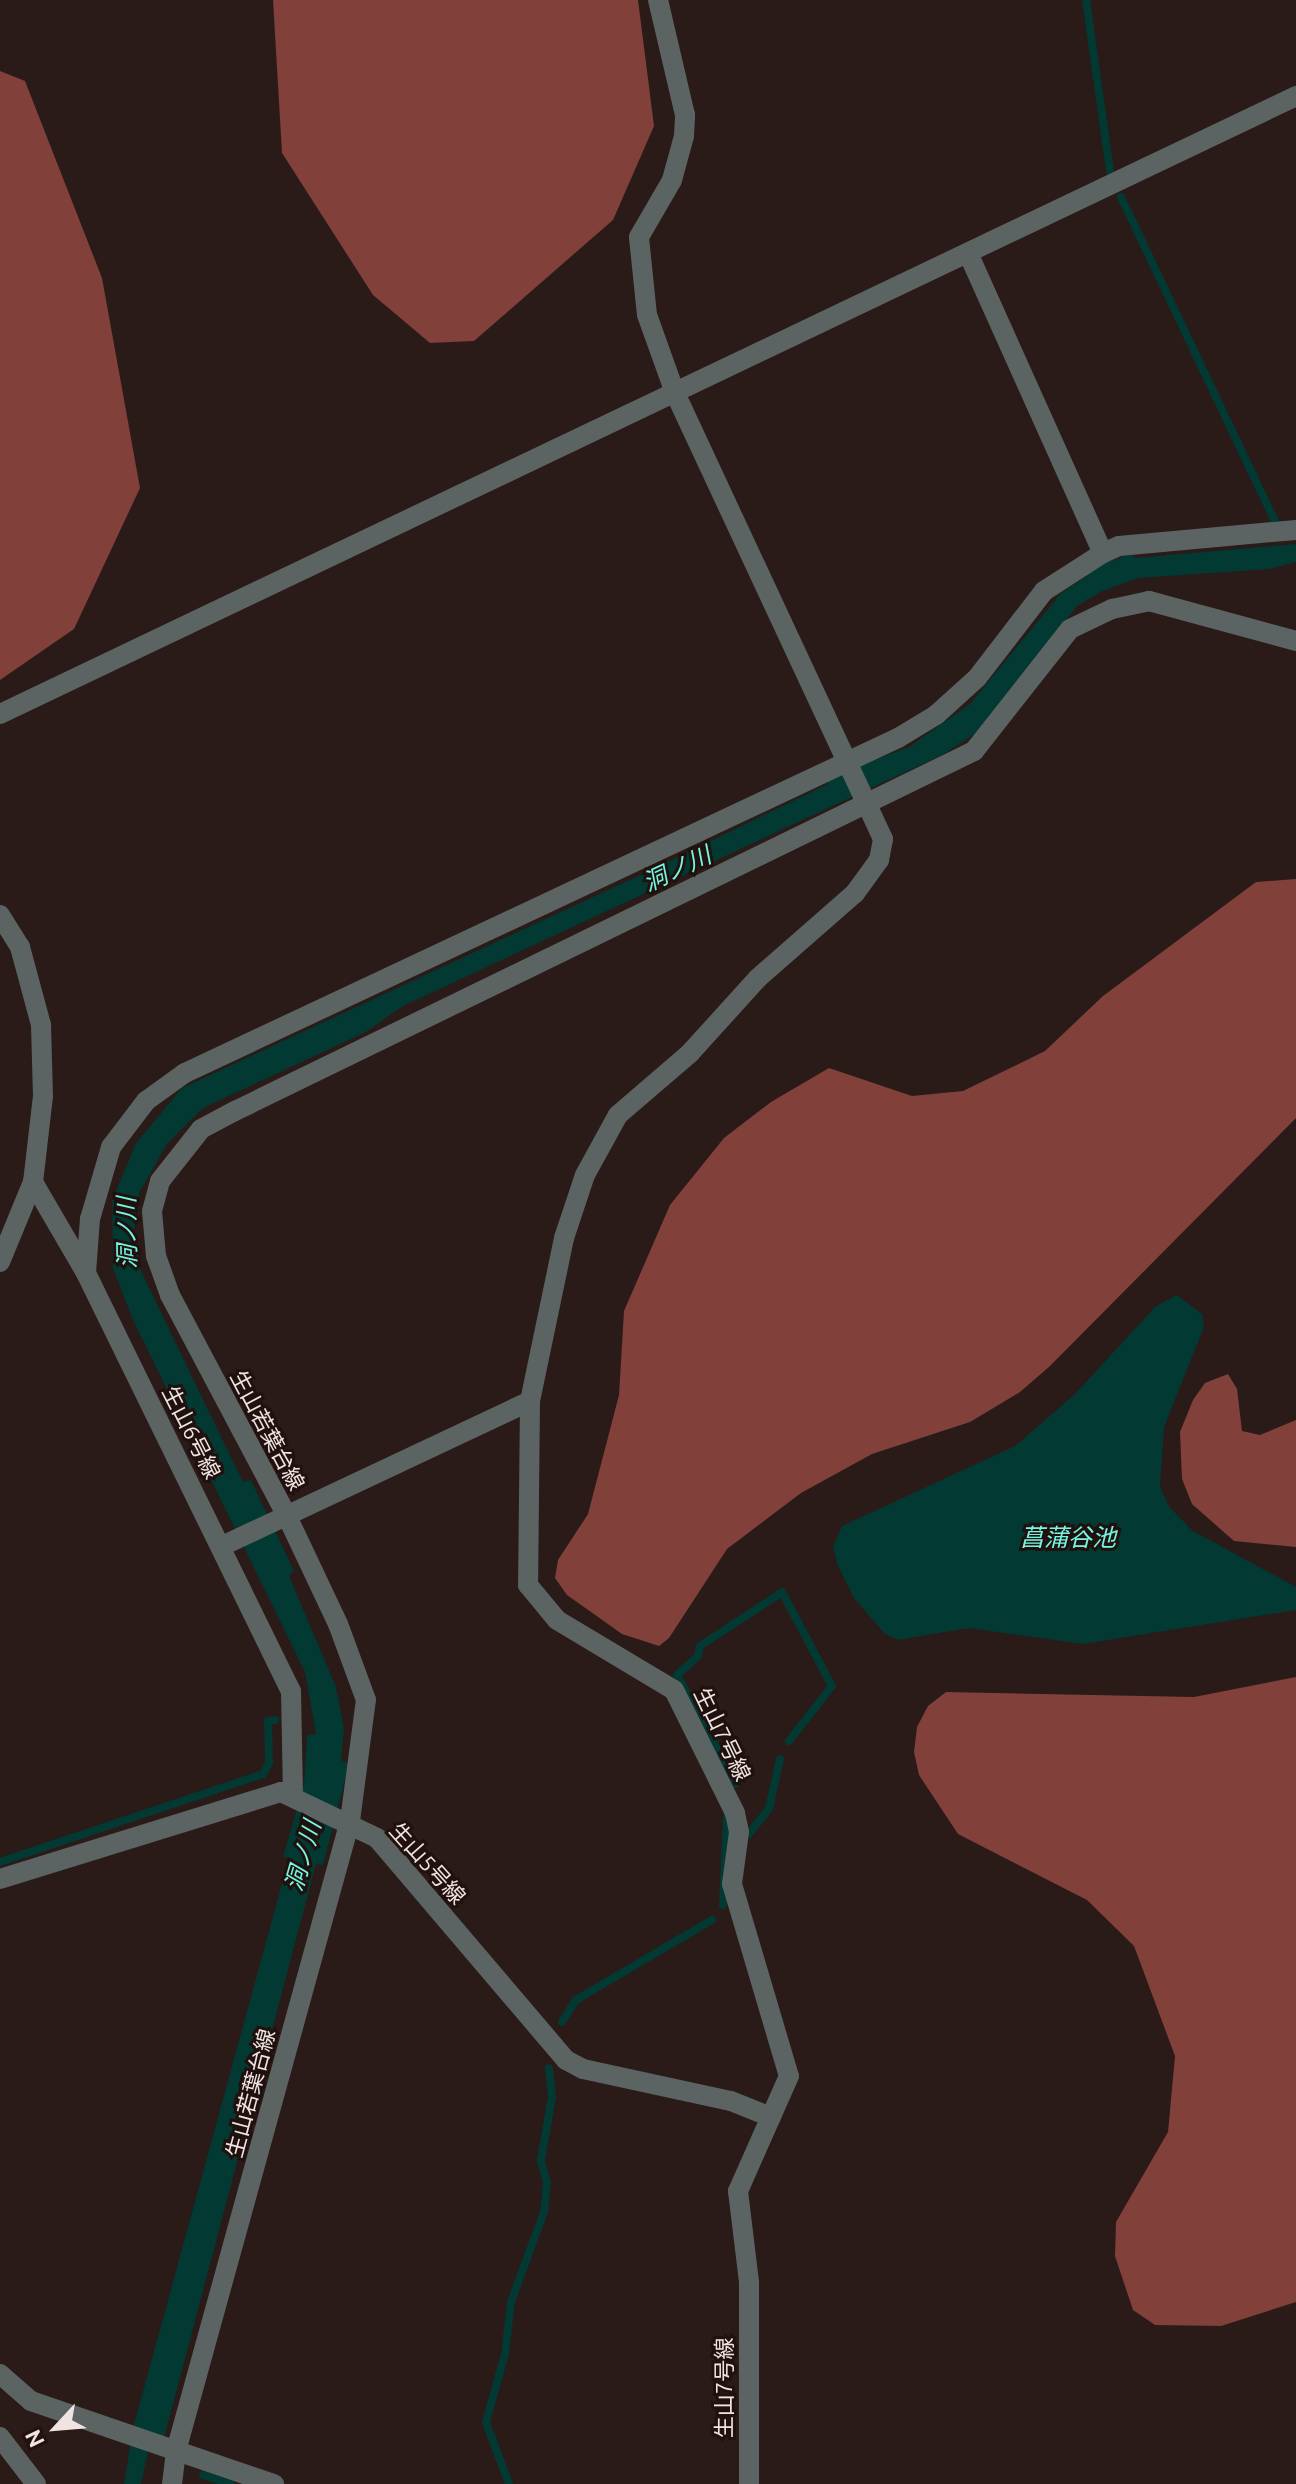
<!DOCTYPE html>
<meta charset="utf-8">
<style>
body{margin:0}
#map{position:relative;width:1296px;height:2484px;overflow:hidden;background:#2a1a18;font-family:Ubuntu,"Noto Sans JP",sans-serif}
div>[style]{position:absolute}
.forest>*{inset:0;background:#81403a}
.water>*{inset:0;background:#023932}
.stream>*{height:8px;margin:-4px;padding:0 4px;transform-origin:4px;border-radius:4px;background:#023932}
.minor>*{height:20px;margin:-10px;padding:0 10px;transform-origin:10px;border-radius:10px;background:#5b6462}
.tertiary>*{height:20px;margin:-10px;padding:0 10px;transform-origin:10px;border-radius:10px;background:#5b6462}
span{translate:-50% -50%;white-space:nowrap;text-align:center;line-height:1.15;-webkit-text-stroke:6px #20110f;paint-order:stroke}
.street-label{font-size:22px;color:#efe4e2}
.water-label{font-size:24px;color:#74f7e2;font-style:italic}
.north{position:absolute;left:16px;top:2388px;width:80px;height:80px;-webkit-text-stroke:6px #20110f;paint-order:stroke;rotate:244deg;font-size:22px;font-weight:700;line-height:32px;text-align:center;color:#efe4e2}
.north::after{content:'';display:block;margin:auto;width:28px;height:36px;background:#efe4e2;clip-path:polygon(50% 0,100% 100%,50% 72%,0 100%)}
</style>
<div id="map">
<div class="forest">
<div style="clip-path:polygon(273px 0,638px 0,654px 126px,613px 220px,474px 341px,430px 343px,373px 295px,282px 153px)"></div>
<div style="clip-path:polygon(0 71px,25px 81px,102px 278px,140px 488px,74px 629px,0 680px)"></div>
<div style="clip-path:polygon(1296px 879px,1296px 1118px,1050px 1366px,1020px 1392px,970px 1422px,872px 1454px,801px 1493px,727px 1549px,669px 1638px,659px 1646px,622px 1634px,567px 1595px,555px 1578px,558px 1560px,588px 1514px,619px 1395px,624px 1311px,670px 1205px,724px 1138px,771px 1102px,829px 1068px,912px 1096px,963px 1091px,1045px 1051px,1103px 996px,1256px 882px)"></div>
<div style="clip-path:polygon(1228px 1374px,1237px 1389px,1242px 1431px,1260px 1435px,1296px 1420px,1296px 1547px,1234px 1541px,1192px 1504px,1182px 1479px,1180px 1432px,1193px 1400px,1205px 1383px)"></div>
<div style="clip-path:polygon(1296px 1677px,1296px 2302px,1221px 2326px,1155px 2325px,1133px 2310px,1115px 2256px,1116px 2222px,1168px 2132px,1175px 2056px,1134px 1946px,1087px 1900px,958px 1834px,919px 1775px,914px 1752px,917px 1727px,928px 1706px,946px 1692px,1194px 1697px)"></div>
</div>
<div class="water">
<div style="clip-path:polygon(1296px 544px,1296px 562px,1269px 569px,1139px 578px,1102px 591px,1077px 606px,975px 734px,942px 755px,403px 1006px,366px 1032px,203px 1108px,167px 1144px,139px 1193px,134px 1231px,141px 1271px,243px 1482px,251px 1480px,294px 1571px,289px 1576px,336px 1687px,344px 1729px,341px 1760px,349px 1764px,323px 1865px,316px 1864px,164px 2438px,148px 2452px,141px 2484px,124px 2484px,133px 2428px,289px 1858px,283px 1857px,304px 1784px,307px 1735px,316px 1734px,305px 1672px,133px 1320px,113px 1268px,112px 1201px,136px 1143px,182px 1088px,653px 869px,828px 784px,826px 778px,909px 747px,970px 704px,1061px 593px,1087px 576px,1085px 571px,1132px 553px,1135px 558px)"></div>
<div style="clip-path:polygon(1177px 1295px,1202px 1314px,1204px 1327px,1164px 1427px,1160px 1487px,1170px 1508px,1193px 1531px,1296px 1587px,1296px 1610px,1083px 1644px,969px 1628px,898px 1640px,885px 1634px,854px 1598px,838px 1566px,833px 1547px,842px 1526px,1015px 1446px,1075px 1394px,1156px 1306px)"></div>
</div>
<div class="stream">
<div style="left:1086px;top:0;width:173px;rotate:82deg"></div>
<div style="left:1121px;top:197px;width:361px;rotate:64.6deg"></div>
<div style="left:782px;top:1592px;width:106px;rotate:62deg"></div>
<div style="left:832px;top:1686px;width:70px;rotate:128deg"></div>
<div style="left:736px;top:1784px;width:124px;rotate:-118.4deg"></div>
<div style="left:677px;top:1675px;width:28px;rotate:-42deg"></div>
<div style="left:698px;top:1656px;width:10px;rotate:-79deg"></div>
<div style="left:700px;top:1646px;width:97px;rotate:-33.2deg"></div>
<div style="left:749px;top:1834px;width:33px;rotate:-52deg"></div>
<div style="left:769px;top:1808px;width:50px;rotate:-77.3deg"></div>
<div style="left:0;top:1862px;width:277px;rotate:-18.5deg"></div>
<div style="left:263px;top:1774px;width:13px;rotate:-61deg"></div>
<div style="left:269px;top:1763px;width:42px;rotate:-91.4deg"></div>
<div style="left:268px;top:1721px;width:7px;rotate:-8deg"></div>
<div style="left:723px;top:1905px;width:88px;rotate:-87.4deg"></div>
<div style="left:562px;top:2022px;width:26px;rotate:-58deg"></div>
<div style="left:576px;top:2000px;width:158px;rotate:-30.5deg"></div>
<div style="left:203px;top:2475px;width:29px;rotate:18deg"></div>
<div style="left:509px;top:2484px;width:66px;rotate:-110.4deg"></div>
<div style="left:486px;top:2422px;width:71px;rotate:-74.4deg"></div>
<div style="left:505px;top:2354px;width:52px;rotate:-83.4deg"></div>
<div style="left:511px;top:2302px;width:96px;rotate:-69.9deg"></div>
<div style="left:544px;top:2212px;width:29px;rotate:-84deg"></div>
<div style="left:547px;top:2183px;width:24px;rotate:-105deg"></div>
<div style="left:541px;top:2160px;width:64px;rotate:-80.1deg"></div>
<div style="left:552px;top:2097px;width:29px;rotate:-96deg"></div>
</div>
<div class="minor">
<div style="left:968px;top:253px;width:329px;rotate:65.8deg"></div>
<div style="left:0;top:714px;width:1436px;rotate:-25.49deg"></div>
<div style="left:0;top:915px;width:38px;rotate:58deg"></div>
<div style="left:20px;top:947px;width:81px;rotate:74.9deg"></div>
<div style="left:41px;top:1025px;width:71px;rotate:88.4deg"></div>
<div style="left:43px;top:1096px;width:87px;rotate:96.6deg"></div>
<div style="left:0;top:1262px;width:87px;rotate:-67.6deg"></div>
<div style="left:33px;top:1182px;width:105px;rotate:59.8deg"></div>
<div style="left:86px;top:1273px;width:466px;rotate:63.9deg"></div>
<div style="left:291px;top:1691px;width:106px;rotate:88.9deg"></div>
<div style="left:86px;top:1273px;width:54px;rotate:-85.8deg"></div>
<div style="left:90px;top:1219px;width:75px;rotate:-73.7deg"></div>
<div style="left:111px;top:1147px;width:58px;rotate:-52.7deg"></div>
<div style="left:146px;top:1101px;width:48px;rotate:-35.7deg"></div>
<div style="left:185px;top:1073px;width:788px;rotate:-25.17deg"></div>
<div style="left:898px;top:738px;width:44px;rotate:-31.2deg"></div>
<div style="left:936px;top:715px;width:55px;rotate:-42.1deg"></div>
<div style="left:977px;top:678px;width:110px;rotate:-52.4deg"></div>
<div style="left:1044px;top:591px;width:70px;rotate:-32.8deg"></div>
<div style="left:1103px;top:553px;width:17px;rotate:-24deg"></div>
<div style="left:1119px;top:546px;width:178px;rotate:-5.2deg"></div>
<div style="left:530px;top:1401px;width:167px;rotate:-78.2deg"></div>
<div style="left:564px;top:1238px;width:66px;rotate:-71.6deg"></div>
<div style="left:585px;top:1175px;width:68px;rotate:-61.2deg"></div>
<div style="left:618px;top:1115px;width:95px;rotate:-40.7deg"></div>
<div style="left:690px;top:1053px;width:101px;rotate:-47.8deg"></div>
<div style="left:758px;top:978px;width:129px;rotate:-41.2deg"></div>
<div style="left:855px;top:893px;width:41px;rotate:-54deg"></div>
<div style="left:879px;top:860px;width:21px;rotate:-79deg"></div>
<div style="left:883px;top:839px;width:492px;rotate:-115deg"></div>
<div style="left:675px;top:393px;width:83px;rotate:-109.7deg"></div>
<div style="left:647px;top:315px;width:78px;rotate:-95.9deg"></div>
<div style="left:639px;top:237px;width:66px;rotate:-59.9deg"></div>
<div style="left:672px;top:180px;width:46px;rotate:-74.7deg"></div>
<div style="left:684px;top:136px;width:21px;rotate:-87deg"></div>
<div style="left:685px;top:115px;width:118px;rotate:-103.2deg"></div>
<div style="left:222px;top:1546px;width:340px;rotate:-25.2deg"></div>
<div style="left:530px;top:1401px;width:184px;rotate:90.6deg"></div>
<div style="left:528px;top:1585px;width:45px;rotate:50.4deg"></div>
<div style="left:557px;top:1620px;width:136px;rotate:30.9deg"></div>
<div style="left:674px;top:1690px;width:137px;rotate:63.6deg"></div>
<div style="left:735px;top:1813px;width:19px;rotate:78deg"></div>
<div style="left:739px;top:1832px;width:52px;rotate:97.7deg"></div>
<div style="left:732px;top:1884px;width:200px;rotate:73.5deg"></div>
<div style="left:789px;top:2076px;width:126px;rotate:113.9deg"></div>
<div style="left:738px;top:2191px;width:92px;rotate:83.1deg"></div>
<div style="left:749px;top:2282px;width:202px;rotate:90deg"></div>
<div style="left:0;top:1879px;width:294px;rotate:-17.2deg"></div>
<div style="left:281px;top:1792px;width:106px;rotate:25.6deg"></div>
<div style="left:377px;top:1838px;width:292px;rotate:49.6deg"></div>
<div style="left:566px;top:2060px;width:19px;rotate:28deg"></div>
<div style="left:583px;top:2069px;width:151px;rotate:12.2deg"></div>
<div style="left:731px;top:2101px;width:43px;rotate:21.8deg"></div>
<div style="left:0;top:2374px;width:41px;rotate:41.1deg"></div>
<div style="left:31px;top:2401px;width:257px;rotate:18.9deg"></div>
<div style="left:172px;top:2484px;width:33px;rotate:-83deg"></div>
<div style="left:176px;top:2451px;width:654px;rotate:-74.56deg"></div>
<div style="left:350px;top:1821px;width:122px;rotate:-82.5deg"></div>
<div style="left:366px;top:1700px;width:81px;rotate:-110.2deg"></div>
<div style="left:338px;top:1624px;width:119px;rotate:-115.3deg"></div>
<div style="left:287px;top:1516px;width:250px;rotate:-117.9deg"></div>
<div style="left:170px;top:1295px;width:41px;rotate:-109.7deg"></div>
<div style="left:156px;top:1256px;width:45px;rotate:-95.1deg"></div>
<div style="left:152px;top:1211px;width:31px;rotate:-75deg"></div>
<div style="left:160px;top:1181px;width:66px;rotate:-51.7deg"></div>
<div style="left:201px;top:1129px;width:38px;rotate:-28deg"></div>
<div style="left:235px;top:1111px;width:822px;rotate:-25.97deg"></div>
<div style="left:974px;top:751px;width:155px;rotate:-51.8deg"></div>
<div style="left:1070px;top:629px;width:47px;rotate:-25.5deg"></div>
<div style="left:1112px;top:609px;width:38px;rotate:-12deg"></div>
<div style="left:1149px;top:601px;width:152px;rotate:15.2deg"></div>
</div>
<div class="tertiary">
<div style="left:0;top:2437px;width:59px;rotate:52.5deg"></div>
</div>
<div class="street-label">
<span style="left:268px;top:1430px;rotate:62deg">生山若葉台線</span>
<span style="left:192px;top:1432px;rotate:63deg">生山6号線</span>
<span style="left:723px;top:1734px;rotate:64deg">生山7号線</span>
<span style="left:428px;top:1863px;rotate:48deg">生山5号線</span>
<span style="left:250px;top:2093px;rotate:-75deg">生山若葉台線</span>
<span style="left:724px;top:2388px;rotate:-90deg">生山7号線</span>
</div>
<div class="water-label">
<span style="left:677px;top:869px;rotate:-25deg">洞ノ川</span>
<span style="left:127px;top:1233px;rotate:-91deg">洞ノ川</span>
<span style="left:1068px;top:1538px">菖蒲谷池</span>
<span style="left:303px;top:1856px;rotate:-74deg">洞ノ川</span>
</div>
<div class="north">N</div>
</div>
